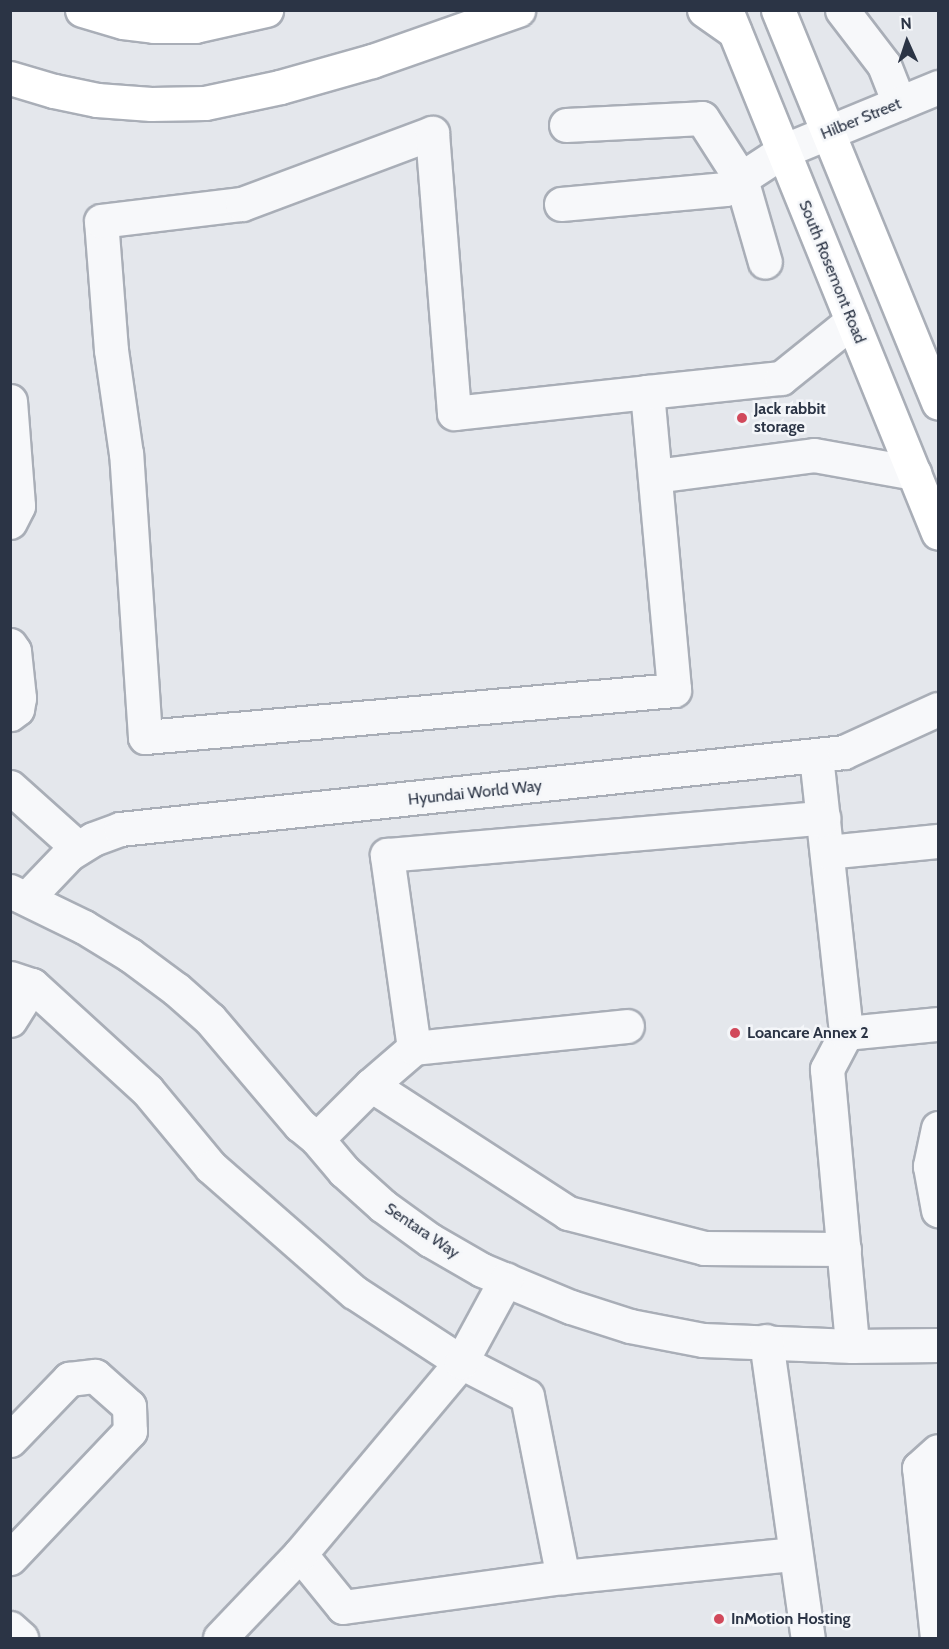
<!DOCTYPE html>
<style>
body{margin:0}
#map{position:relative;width:949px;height:1649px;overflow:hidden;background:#e4e7ec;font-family:Cabin,sans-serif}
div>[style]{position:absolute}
.roads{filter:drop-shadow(2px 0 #a9aeb7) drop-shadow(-2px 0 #a9aeb7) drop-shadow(0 2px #a9aeb7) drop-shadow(0 -2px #a9aeb7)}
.minor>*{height:33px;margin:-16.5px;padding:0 16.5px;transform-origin:16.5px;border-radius:16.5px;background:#f7f8fa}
.major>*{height:33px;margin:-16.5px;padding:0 16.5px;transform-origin:16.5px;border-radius:16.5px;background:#fff}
.highway>*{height:33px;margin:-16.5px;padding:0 16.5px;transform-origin:16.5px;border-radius:16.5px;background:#fff}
.dots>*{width:16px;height:16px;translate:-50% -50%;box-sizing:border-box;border:3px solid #f4f6f9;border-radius:50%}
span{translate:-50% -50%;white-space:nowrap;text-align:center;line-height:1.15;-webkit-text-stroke:5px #f4f6f9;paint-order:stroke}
.street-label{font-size:16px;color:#2b3445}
.poi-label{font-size:16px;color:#2b3445;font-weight:700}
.left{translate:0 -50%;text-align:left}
.frame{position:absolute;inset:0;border:12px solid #2b3445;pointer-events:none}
.north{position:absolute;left:877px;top:12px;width:60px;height:60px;-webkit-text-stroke:4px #f4f6f9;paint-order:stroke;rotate:357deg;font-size:16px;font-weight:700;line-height:24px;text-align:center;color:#2b3445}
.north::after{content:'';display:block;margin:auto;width:21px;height:27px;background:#2b3445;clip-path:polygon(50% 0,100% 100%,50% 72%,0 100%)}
</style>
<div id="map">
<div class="roads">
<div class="minor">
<div style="left:842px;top:10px;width:69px;rotate:52.6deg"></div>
<div style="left:884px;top:65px;width:41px;rotate:68.5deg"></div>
<div style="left:566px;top:125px;width:136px;rotate:-2.9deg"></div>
<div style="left:702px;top:118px;width:72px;rotate:57.4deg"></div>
<div style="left:741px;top:179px;width:86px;rotate:73.9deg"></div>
<div style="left:561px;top:204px;width:165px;rotate:-5.2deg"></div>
<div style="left:725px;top:189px;width:69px;rotate:-33.2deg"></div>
<div style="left:783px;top:151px;width:168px;rotate:-22.4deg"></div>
<div style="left:647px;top:392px;width:299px;rotate:84.8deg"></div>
<div style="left:674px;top:690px;width:531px;rotate:174.92deg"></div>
<div style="left:145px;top:737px;width:284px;rotate:-93.8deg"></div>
<div style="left:126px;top:454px;width:105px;rotate:-98.2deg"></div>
<div style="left:111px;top:350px;width:129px;rotate:-94.4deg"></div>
<div style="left:101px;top:221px;width:142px;rotate:-6.9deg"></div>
<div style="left:242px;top:204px;width:203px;rotate:-20.5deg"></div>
<div style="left:432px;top:133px;width:281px;rotate:85.5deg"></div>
<div style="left:454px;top:413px;width:194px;rotate:-6.2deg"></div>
<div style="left:647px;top:392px;width:135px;rotate:-6deg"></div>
<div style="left:781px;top:378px;width:91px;rotate:-38.8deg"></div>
<div style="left:10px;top:401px;width:105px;rotate:85.6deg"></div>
<div style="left:18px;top:506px;width:18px;rotate:117deg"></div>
<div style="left:655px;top:476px;width:160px;rotate:-7.5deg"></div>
<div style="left:814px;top:455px;width:102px;rotate:10.2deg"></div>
<div style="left:10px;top:645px;width:7px;rotate:56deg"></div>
<div style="left:14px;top:651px;width:47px;rotate:83.9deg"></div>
<div style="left:19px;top:698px;width:11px;rotate:100deg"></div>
<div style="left:17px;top:709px;width:9px;rotate:144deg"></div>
<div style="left:816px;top:756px;width:279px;rotate:83.8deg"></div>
<div style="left:846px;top:1033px;width:41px;rotate:117.8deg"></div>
<div style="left:827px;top:1069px;width:278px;rotate:84.8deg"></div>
<div style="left:10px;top:787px;width:91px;rotate:41.9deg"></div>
<div style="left:827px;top:852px;width:112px;rotate:-5.7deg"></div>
<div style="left:10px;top:891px;width:82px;rotate:25.9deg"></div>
<div style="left:84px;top:927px;width:54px;rotate:31.3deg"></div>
<div style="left:130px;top:955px;width:57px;rotate:36.5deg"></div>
<div style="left:176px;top:989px;width:45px;rotate:41.4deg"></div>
<div style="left:210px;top:1019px;width:139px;rotate:49.7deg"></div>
<div style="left:300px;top:1125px;width:22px;rotate:39deg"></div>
<div style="left:317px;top:1139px;width:42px;rotate:49.8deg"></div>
<div style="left:344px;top:1171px;width:52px;rotate:41.9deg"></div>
<div style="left:383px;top:1206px;width:58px;rotate:35.9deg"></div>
<div style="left:430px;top:1240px;width:60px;rotate:30deg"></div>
<div style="left:482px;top:1270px;width:96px;rotate:22.6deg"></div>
<div style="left:571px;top:1307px;width:62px;rotate:17.9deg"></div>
<div style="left:630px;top:1326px;width:74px;rotate:10.9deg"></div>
<div style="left:703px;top:1340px;width:149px;rotate:2.3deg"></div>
<div style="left:852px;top:1346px;width:86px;rotate:-0.7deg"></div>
<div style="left:27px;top:898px;width:61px;rotate:-46.3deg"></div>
<div style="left:69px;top:854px;width:28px;rotate:-32deg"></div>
<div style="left:93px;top:839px;width:29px;rotate:-20deg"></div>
<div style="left:120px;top:829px;width:728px;rotate:-6.07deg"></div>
<div style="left:844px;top:752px;width:103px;rotate:-24.6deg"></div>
<div style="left:10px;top:978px;width:23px;rotate:18deg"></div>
<div style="left:32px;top:985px;width:156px;rotate:42.4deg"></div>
<div style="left:147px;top:1090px;width:100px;rotate:50.3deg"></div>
<div style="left:211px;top:1167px;width:190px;rotate:41.2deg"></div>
<div style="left:354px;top:1292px;width:128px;rotate:33.2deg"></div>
<div style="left:461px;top:1362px;width:74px;rotate:27.3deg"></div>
<div style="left:527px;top:1396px;width:185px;rotate:78.8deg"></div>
<div style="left:10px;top:1020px;width:41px;rotate:-57.8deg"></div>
<div style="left:846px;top:1033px;width:92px;rotate:-5.6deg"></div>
<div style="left:414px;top:1048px;width:214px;rotate:-5.9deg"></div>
<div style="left:371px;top:1085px;width:235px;rotate:33deg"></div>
<div style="left:568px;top:1213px;width:140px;rotate:14.4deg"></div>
<div style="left:704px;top:1248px;width:140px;rotate:0.4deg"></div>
<div style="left:938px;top:1128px;width:39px;rotate:102deg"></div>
<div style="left:930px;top:1166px;width:45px;rotate:79.7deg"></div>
<div style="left:317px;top:1139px;width:76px;rotate:-45deg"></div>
<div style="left:371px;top:1085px;width:57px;rotate:-40.7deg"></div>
<div style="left:414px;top:1048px;width:195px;rotate:-98deg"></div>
<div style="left:387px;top:855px;width:438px;rotate:-4.9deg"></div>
<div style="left:766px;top:1341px;width:300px;rotate:82deg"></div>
<div style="left:10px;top:1440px;width:85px;rotate:-46deg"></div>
<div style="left:69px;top:1379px;width:26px;rotate:-7deg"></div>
<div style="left:95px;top:1376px;width:45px;rotate:41.4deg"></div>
<div style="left:129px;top:1406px;width:25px;rotate:88deg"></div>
<div style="left:130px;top:1431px;width:175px;rotate:133.4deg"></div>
<div style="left:300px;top:1554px;width:68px;rotate:50.9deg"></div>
<div style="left:343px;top:1607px;width:222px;rotate:-7.8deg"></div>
<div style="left:563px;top:1577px;width:233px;rotate:-5.7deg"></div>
<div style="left:10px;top:1628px;width:15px;rotate:42deg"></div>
<div style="left:220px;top:1638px;width:116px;rotate:-46.4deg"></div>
<div style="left:300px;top:1554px;width:251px;rotate:-50deg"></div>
<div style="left:461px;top:1362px;width:94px;rotate:-61.5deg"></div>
<div style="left:937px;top:1638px;width:171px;rotate:-96deg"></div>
<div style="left:919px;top:1468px;width:25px;rotate:-42deg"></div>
</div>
<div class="major">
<div style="left:726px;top:10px;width:564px;rotate:67.93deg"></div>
<div style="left:778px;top:10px;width:424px;rotate:67.8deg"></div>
</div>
<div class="highway">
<div style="left:82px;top:10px;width:43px;rotate:16.3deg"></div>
<div style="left:123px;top:22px;width:31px;rotate:7deg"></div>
<div style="left:154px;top:26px;width:41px"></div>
<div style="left:195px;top:26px;width:73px;rotate:-12.7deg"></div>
<div style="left:704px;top:10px;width:37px;rotate:35deg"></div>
<div style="left:10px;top:78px;width:46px;rotate:16.5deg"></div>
<div style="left:54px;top:91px;width:44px;rotate:11.8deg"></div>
<div style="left:97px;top:100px;width:54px;rotate:4.2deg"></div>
<div style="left:151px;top:104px;width:54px;rotate:-1.1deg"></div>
<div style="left:205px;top:103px;width:77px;rotate:-12deg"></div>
<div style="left:280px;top:87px;width:96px;rotate:-15.8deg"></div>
<div style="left:372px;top:61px;width:155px;rotate:-19.3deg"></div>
</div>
</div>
<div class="dots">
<div style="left:742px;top:418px;background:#d1495b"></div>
<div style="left:735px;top:1033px;background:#d1495b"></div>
<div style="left:719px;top:1619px;background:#d1495b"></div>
</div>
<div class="street-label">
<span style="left:861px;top:119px;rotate:-22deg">Hilber Street</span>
<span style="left:832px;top:272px;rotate:68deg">South Rosemont Road</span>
<span style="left:475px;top:793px;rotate:-6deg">Hyundai World Way</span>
<span style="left:422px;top:1231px;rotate:34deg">Sentara Way</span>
</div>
<div class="poi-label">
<span class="left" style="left:754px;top:418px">Jack rabbit<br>storage</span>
<span class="left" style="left:747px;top:1033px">Loancare Annex 2</span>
<span class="left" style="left:731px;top:1619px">InMotion Hosting</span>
</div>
<div class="frame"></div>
<div class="north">N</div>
</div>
